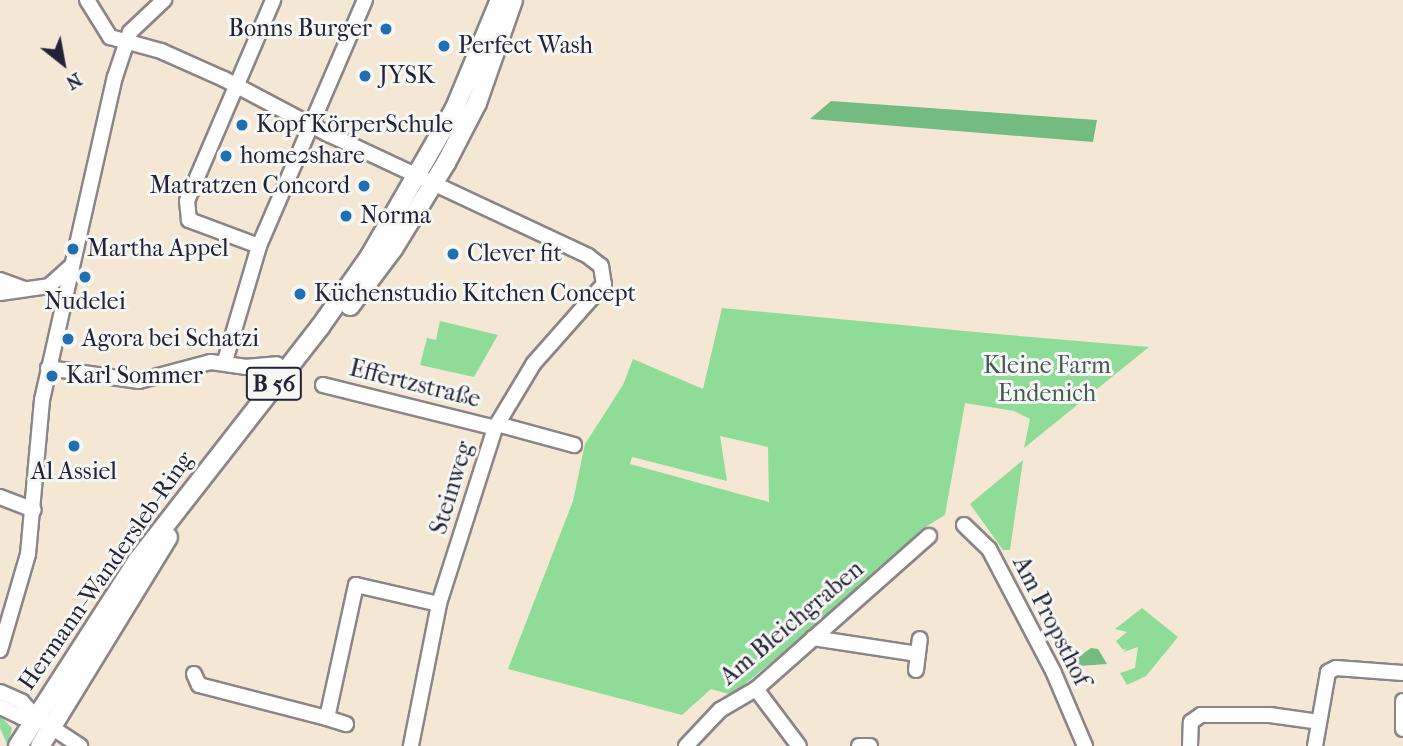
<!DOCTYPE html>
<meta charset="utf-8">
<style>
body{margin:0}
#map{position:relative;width:1403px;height:746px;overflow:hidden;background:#f4e8d5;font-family:"IM FELL French Canon",serif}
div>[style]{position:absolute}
.green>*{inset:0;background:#8fdb98}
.forest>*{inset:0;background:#73bb80}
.roads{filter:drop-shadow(2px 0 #8b8588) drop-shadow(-2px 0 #8b8588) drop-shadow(0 2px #8b8588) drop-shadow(0 -2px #8b8588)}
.minor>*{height:14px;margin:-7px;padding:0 7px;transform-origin:7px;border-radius:7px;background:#fff}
.major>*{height:18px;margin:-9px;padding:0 9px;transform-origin:9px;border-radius:9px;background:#fff}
.dots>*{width:19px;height:19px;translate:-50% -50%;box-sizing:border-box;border:4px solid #f6f6f2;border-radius:50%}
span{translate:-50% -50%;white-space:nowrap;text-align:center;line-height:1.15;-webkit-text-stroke:6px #f6f6f2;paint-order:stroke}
.shield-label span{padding:2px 5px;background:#f6f6f2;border:2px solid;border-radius:5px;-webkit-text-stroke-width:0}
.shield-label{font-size:23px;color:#22223b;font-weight:700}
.poi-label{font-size:24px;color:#22223b}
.right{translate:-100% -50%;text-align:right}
.left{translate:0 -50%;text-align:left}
.park-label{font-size:24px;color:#435a57}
.street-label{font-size:24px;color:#22223b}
.north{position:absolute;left:28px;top:28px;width:70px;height:70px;-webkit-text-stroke:5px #f6f6f2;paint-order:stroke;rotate:149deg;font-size:19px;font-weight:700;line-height:28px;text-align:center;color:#22223b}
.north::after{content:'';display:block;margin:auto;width:24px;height:32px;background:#22223b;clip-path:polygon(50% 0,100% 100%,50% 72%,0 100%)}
</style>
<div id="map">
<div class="green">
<div style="clip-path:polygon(evenodd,722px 308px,997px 334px,1149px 347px,1024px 448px,1030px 419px,1014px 411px,965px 403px,945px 515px,919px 531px,917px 541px,732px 695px,711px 689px,682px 715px,508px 669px,573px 501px,585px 444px,623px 385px,633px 359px,703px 389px,722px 308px,720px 436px,768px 447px,769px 502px,630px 464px,632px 457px,727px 481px,720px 436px)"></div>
<div style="clip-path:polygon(440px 321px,498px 335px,474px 377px,420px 365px,427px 338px,436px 340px)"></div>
<div style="clip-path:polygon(1023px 460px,1010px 550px,1003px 550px,970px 504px)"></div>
<div style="clip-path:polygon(1142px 608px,1178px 637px,1146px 676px,1127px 685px,1120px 673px,1135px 668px,1138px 647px,1123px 652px,1127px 648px,1123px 650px,1116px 641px,1127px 632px,1115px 629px)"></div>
<div style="clip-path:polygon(0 716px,12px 728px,8px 746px,0 728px)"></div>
</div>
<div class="forest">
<div style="clip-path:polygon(831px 101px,1097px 120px,1093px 142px,810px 119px)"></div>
<div style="clip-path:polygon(1091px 648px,1098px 649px,1107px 664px,1065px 667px)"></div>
</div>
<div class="roads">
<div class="minor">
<div style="left:87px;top:0;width:44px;rotate:58.1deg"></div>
<div style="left:110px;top:37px;width:53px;rotate:15.4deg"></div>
<div style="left:161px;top:51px;width:69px;rotate:24deg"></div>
<div style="left:224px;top:79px;width:118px;rotate:27.9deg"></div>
<div style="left:328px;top:134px;width:287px;rotate:25.1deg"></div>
<div style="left:588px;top:256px;width:16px;rotate:38deg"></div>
<div style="left:601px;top:266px;width:18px;rotate:81deg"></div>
<div style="left:604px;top:284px;width:106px;rotate:131.5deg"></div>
<div style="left:534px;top:363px;width:76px;rotate:121deg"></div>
<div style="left:495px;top:428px;width:185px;rotate:107.7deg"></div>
<div style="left:439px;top:604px;width:145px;rotate:101.2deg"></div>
<div style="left:259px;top:246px;width:75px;rotate:-159.6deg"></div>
<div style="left:189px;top:220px;width:19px;rotate:-96deg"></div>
<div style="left:187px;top:201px;width:219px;rotate:-66.8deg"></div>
<div style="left:0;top:280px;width:27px;rotate:20deg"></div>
<div style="left:0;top:293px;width:49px;rotate:-8.1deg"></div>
<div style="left:49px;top:286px;width:30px;rotate:-42deg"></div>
<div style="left:225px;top:361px;width:120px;rotate:-73.5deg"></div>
<div style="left:259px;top:246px;width:268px;rotate:-66.7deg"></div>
<div style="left:48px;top:368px;width:92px;rotate:8.1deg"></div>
<div style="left:139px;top:381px;width:74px;rotate:-14.8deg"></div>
<div style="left:211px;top:362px;width:34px;rotate:8deg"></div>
<div style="left:245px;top:367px;width:32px;rotate:-5deg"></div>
<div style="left:323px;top:385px;width:177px;rotate:14deg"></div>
<div style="left:497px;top:424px;width:80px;rotate:15.3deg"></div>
<div style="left:0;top:497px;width:36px;rotate:21deg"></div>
<div style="left:964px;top:525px;width:35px;rotate:44deg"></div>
<div style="left:989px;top:549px;width:138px;rotate:62.3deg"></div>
<div style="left:1053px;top:671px;width:82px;rotate:66.9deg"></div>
<div style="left:813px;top:638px;width:106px;rotate:8.7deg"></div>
<div style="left:0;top:650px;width:100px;rotate:-73.7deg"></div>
<div style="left:28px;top:554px;width:155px;rotate:-84.8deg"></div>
<div style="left:42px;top:400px;width:331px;rotate:-77.3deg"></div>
<div style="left:115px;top:77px;width:47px;rotate:-71.6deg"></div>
<div style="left:130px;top:32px;width:47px;rotate:-43.3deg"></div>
<div style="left:916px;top:670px;width:31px;rotate:-83deg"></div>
<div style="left:194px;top:674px;width:12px;rotate:66deg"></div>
<div style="left:199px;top:685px;width:132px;rotate:14.5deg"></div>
<div style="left:327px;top:718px;width:136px;rotate:-77.7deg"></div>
<div style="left:356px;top:585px;width:85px;rotate:12.9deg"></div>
<div style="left:756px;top:689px;width:71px;rotate:53deg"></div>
<div style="left:0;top:692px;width:24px;rotate:24deg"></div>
<div style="left:22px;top:702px;width:21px;rotate:47deg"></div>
<div style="left:36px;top:717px;width:53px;rotate:33.4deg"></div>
<div style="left:1403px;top:701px;width:28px;rotate:90deg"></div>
<div style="left:0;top:707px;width:23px;rotate:25deg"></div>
<div style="left:21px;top:717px;width:15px"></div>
<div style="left:327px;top:718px;width:20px;rotate:18deg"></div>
<div style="left:686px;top:746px;width:50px;rotate:-46.6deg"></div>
<div style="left:720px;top:710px;width:42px;rotate:-30.3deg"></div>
<div style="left:756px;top:689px;width:231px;rotate:-41.5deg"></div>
<div style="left:859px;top:746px;width:11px"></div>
<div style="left:1190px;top:746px;width:24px;rotate:-88deg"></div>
<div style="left:1191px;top:722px;width:12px;rotate:-35deg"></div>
<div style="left:1201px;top:715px;width:69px"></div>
<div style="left:1270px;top:715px;width:49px;rotate:8.1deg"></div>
<div style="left:1315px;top:746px;width:75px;rotate:-80deg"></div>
<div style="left:1328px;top:672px;width:9px;rotate:-27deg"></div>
<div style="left:1336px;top:668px;width:67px;rotate:4.3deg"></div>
</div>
<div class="major">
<div style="left:350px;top:306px;width:71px;rotate:-53deg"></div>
<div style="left:393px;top:249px;width:101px;rotate:-58.4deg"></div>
<div style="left:446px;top:163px;width:68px;rotate:-62.7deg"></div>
<div style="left:477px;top:103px;width:109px;rotate:-70.7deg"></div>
<div style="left:18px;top:746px;width:221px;rotate:-57.2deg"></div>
<div style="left:138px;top:560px;width:296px;rotate:-52deg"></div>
<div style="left:320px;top:327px;width:87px;rotate:-54.8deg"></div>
<div style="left:370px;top:256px;width:171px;rotate:-60.1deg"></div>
<div style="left:455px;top:108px;width:117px;rotate:-67.4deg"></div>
<div style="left:40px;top:746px;width:245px;rotate:-58.5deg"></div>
</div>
</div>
<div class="dots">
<div style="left:386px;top:29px;background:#1f6fb2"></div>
<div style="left:444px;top:46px;background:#1f6fb2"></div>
<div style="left:365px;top:76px;background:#1f6fb2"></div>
<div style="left:242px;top:125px;background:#1f6fb2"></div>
<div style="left:226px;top:156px;background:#1f6fb2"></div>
<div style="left:364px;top:186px;background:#1f6fb2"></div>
<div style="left:346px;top:216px;background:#1f6fb2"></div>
<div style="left:73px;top:249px;background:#1f6fb2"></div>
<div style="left:453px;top:254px;background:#1f6fb2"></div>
<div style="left:85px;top:277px;background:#1f6fb2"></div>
<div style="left:300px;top:294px;background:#1f6fb2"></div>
<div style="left:68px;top:339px;background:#1f6fb2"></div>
<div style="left:52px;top:376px;background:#1f6fb2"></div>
<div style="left:74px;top:446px;background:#1f6fb2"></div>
</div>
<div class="shield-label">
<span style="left:274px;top:384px">B 56</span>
</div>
<div class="poi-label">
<span class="right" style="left:372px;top:29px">Bonns Burger</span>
<span class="left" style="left:458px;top:46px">Perfect Wash</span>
<span class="left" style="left:379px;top:76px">JYSK</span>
<span class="left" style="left:256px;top:125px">KopfKörperSchule</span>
<span class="left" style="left:240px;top:156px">home2share</span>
<span class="right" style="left:350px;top:186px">Matratzen Concord</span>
<span class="left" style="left:360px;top:216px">Norma</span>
<span class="left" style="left:87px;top:249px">Martha Appel</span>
<span class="left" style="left:467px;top:254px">Clever fit</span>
<span class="left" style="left:314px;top:294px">Küchenstudio Kitchen Concept</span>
<span style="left:85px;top:302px">Nudelei</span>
<span class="left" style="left:82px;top:339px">Agora bei Schatzi</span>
<span class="left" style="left:66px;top:376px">Karl Sommer</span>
<span style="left:74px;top:472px">Al Assiel</span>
</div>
<div class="park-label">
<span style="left:1047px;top:380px">Kleine Farm<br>Endenich</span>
</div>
<div class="street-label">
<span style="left:415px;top:384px;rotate:14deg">Effertzstraße</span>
<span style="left:452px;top:488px;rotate:-73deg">Steinweg</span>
<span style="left:106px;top:571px;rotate:-55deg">Hermann-Wandersleb-Ring</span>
<span style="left:1051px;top:621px;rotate:63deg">Am Propsthof</span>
<span style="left:792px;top:623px;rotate:-40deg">Am Bleichgraben</span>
</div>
<div class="north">N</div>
</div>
